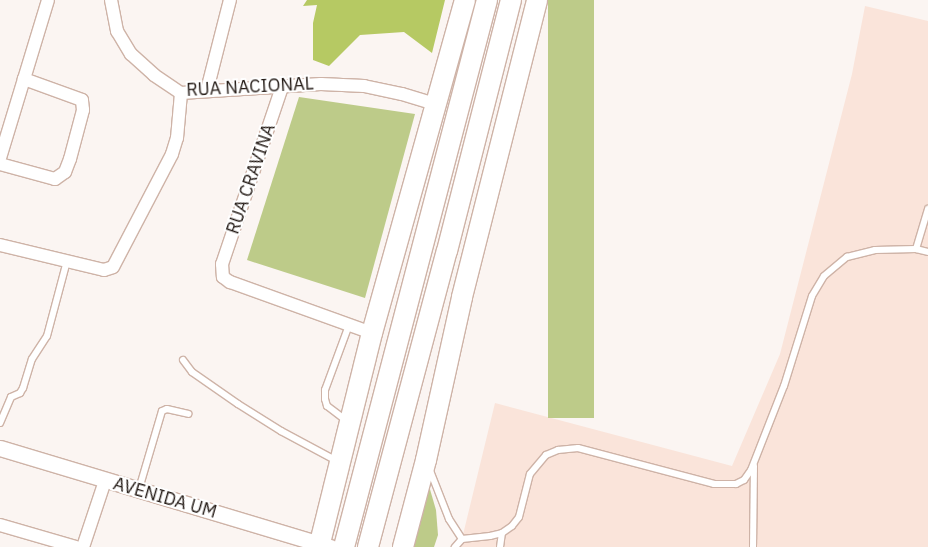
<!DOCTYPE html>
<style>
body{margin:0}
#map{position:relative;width:928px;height:547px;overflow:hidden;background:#fbf5f2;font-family:"IBM Plex Sans",sans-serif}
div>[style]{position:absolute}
.built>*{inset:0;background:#fae4da}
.green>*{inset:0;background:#bdcb89;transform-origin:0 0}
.forest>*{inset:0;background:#b6c963}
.roads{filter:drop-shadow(1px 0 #ceb3a7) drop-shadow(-1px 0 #ceb3a7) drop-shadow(0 1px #ceb3a7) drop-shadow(0 -1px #ceb3a7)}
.service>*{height:6px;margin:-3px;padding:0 3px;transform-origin:3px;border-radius:3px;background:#fff}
.minor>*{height:12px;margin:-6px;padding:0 6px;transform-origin:6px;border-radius:6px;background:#fff}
.tertiary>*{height:15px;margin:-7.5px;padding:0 7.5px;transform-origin:7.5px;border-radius:7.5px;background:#fff}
.trunk>*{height:20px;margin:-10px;padding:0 10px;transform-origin:10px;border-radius:10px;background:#fff}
span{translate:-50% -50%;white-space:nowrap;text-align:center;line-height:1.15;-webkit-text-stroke:4px #fff;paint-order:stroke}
.street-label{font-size:18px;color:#231a15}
</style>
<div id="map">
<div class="built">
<div style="clip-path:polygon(865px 6px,928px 21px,928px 547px,460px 547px,495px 403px,732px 466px,780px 354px,852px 74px)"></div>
</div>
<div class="green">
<div style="left:548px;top:0;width:46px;height:418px"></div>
<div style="clip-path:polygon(299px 97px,415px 114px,365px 298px,247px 260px)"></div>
<div style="clip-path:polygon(427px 479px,436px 510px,438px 535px,434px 547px,409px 547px)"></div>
</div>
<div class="forest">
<div style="clip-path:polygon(307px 0,445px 0,432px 53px,404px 32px,360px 35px,329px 66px,313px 60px,313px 23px,317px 5px,303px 6px)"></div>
</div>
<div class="roads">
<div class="service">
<div style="left:916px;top:249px;width:42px;rotate:-73.3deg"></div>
<div style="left:183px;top:360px;width:15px;rotate:53deg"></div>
<div style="left:192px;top:372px;width:56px;rotate:34.8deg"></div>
<div style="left:238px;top:404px;width:51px;rotate:32.1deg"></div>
<div style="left:281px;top:431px;width:64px;rotate:28.2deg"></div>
<div style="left:347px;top:421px;width:25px;rotate:-143deg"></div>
<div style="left:327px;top:406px;width:7px;rotate:-106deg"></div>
<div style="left:325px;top:399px;width:9px;rotate:-90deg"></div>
<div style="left:325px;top:390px;width:69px;rotate:-69.7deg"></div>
<div style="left:0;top:423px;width:28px;rotate:-67deg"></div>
<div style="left:11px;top:397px;width:10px;rotate:-24deg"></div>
<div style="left:20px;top:393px;width:6px;rotate:-59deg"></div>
<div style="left:23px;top:388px;width:30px;rotate:-73deg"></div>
<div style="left:32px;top:359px;width:27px;rotate:-57deg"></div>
<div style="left:47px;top:336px;width:78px;rotate:-75.1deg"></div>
<div style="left:429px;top:468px;width:55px;rotate:68.6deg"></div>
<div style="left:449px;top:519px;width:24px;rotate:57deg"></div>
<div style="left:462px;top:539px;width:11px;rotate:131deg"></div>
<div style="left:139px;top:489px;width:81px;rotate:-73.6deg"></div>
<div style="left:162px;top:411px;width:5px;rotate:-22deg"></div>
<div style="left:167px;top:409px;width:22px;rotate:13deg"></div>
<div style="left:462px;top:539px;width:28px;rotate:-6deg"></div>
<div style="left:490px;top:536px;width:12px;rotate:-14deg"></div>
<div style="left:502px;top:533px;width:12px;rotate:-35deg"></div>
<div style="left:512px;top:526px;width:11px;rotate:-52deg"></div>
<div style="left:519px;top:517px;width:44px;rotate:-75.7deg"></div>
<div style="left:530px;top:474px;width:25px;rotate:-50deg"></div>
<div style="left:546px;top:455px;width:13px;rotate:-23deg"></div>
<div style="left:558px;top:450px;width:20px;rotate:-6deg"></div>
<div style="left:578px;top:448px;width:141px;rotate:14.8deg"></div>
<div style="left:714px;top:484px;width:22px"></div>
<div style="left:736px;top:484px;width:9px;rotate:-27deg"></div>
<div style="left:744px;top:480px;width:12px;rotate:-55deg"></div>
<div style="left:751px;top:470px;width:90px;rotate:-68.6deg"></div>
<div style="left:784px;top:386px;width:94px;rotate:-72.7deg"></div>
<div style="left:812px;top:296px;width:23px;rotate:-59deg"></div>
<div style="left:824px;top:276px;width:30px;rotate:-40deg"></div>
<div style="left:847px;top:257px;width:29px;rotate:-14deg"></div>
<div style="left:875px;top:250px;width:41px;rotate:-1.4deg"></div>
<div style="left:916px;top:249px;width:12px;rotate:14deg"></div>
<div style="left:500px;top:547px;width:14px;rotate:-82deg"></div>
<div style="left:753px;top:547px;width:81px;rotate:-89.3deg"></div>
</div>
<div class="minor">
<div style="left:111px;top:0;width:32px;rotate:79deg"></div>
<div style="left:117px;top:31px;width:27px;rotate:59deg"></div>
<div style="left:131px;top:54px;width:31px;rotate:42deg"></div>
<div style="left:154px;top:75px;width:32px;rotate:34deg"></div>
<div style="left:181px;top:93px;width:140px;rotate:-3.7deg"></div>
<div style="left:321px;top:84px;width:43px;rotate:2.7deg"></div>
<div style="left:364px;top:86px;width:39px;rotate:12deg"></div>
<div style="left:402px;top:94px;width:37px;rotate:17deg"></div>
<div style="left:282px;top:87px;width:187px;rotate:108.7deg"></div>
<div style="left:222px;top:264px;width:13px;rotate:86deg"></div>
<div style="left:223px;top:277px;width:9px;rotate:36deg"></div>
<div style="left:230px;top:282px;width:151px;rotate:19.8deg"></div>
<div style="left:207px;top:90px;width:93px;rotate:-75.7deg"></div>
<div style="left:0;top:158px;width:165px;rotate:-73.1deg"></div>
<div style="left:0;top:164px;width:57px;rotate:15.3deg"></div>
<div style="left:55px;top:179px;width:12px;rotate:-35deg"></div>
<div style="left:65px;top:172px;width:14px;rotate:-69deg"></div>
<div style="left:70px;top:159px;width:51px;rotate:-75.1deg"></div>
<div style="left:83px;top:110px;width:10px;rotate:-96deg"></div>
<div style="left:82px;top:100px;width:62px;rotate:-160.1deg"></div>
<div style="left:0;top:245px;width:107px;rotate:13.5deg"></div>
<div style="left:104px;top:270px;width:9px;rotate:-18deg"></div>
<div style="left:113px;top:267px;width:127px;rotate:-62.4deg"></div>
<div style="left:172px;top:154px;width:17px;rotate:-73deg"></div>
<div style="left:177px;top:138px;width:45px;rotate:-84.9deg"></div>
<div style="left:0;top:525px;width:79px;rotate:16.1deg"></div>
<div style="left:83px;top:547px;width:70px;rotate:-71.6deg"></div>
</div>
<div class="tertiary">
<div style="left:0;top:448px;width:345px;rotate:16.7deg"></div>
</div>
<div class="trunk">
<div style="left:319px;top:547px;width:220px;rotate:-76.1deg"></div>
<div style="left:372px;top:333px;width:346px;rotate:-74.4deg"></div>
<div style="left:344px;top:547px;width:565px;rotate:-75.35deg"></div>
<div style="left:368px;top:547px;width:306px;rotate:-75.1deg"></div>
<div style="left:447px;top:251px;width:259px;rotate:-75.7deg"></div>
<div style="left:403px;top:547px;width:90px;rotate:-75.2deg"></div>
<div style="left:426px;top:460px;width:167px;rotate:-77.5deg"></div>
<div style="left:462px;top:297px;width:306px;rotate:-75.8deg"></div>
</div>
</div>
<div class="street-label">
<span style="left:250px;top:87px;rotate:-3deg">RUA NACIONAL</span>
<span style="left:251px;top:179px;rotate:-71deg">RUA CRAVINA</span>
<span style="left:165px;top:498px;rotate:16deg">AVENIDA UM</span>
</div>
</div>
